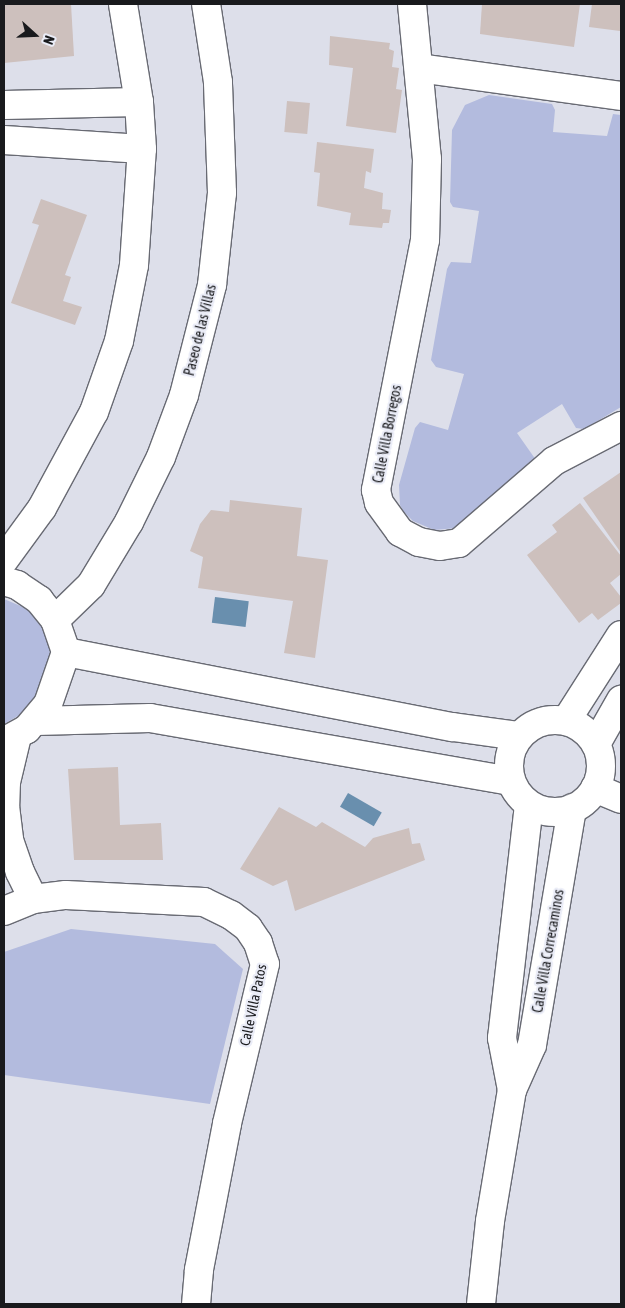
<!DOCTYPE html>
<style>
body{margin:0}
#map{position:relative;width:625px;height:1308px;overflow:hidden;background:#dddfea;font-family:"Asap Condensed",sans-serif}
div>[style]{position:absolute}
.green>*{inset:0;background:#b3bbde}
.water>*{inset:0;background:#698fae;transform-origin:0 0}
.building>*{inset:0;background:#cdc0bd;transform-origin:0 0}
.roads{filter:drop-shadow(1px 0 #686a73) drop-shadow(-1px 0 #686a73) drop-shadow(0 1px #686a73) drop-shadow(0 -1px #686a73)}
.minor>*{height:28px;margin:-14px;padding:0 14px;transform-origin:14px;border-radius:14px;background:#fff}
.minor>.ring{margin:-14px;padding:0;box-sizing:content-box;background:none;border:28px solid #fff;border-radius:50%}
span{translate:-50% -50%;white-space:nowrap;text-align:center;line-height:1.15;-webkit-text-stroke:4.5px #eaecf7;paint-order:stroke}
.street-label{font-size:14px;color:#191a1d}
.frame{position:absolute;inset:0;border:5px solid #191a1d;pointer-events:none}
.north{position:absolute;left:10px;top:10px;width:50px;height:50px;-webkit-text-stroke:4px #eaecf7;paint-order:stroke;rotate:110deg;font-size:14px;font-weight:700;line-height:20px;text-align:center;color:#191a1d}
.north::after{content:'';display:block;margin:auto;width:18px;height:22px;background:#191a1d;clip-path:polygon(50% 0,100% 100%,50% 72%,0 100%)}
</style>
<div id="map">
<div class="green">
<div style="clip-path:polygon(489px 95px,552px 104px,555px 110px,553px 132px,607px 136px,613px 114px,621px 115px,621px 407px,584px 429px,576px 428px,562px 404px,517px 433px,536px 460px,457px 528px,434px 530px,413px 521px,404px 512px,400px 505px,399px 485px,415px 428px,420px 422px,448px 430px,464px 374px,436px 367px,431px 360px,447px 269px,451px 262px,471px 263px,479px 211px,453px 207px,450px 202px,452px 130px,465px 105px)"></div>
<div style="clip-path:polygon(4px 599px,30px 610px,46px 632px,53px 655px,48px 679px,36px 697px,23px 713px,4px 724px)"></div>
<div style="clip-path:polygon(71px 929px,215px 944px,243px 969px,210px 1104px,4px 1075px,4px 952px)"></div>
</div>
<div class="water">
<div style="left:215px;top:597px;width:34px;height:26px;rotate:7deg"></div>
<div style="left:348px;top:793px;width:39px;height:16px;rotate:30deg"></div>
</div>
<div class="building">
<div style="clip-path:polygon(4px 4px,71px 4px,74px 56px,4px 63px)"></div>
<div style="clip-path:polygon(482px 4px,580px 4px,574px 47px,480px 34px)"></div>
<div style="clip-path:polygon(592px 4px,621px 4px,620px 31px,589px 27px)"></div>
<div style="clip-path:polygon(330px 36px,390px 43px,389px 49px,394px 51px,392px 67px,399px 68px,396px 89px,402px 90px,396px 133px,346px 126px,353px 68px,329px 65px)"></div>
<div style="left:287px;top:101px;width:23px;height:31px;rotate:5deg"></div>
<div style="clip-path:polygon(317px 142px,374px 149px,371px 173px,366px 171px,364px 188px,383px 193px,382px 209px,391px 210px,389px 223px,383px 223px,382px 228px,349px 225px,351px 213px,317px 206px,320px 173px,314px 172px)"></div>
<div style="clip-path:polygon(41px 199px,87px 215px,65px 275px,71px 277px,63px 301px,82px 307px,75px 325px,11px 303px,39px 225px,32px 223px)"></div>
<div style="clip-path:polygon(621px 472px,621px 553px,583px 498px)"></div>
<div style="clip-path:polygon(230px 500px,302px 508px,297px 556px,328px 560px,315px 658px,284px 653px,293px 601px,198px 588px,203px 557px,190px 551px,200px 524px,211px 510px,229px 512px)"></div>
<div style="clip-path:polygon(580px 503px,621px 556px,621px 574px,610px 583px,621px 597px,621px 603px,598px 620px,592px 613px,579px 623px,527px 555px,557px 532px,552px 525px)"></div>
<div style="clip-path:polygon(118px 767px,120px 825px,161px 823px,163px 860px,74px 860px,68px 769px)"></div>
<div style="clip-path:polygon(279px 807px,316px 827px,322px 822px,365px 847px,373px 838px,409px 828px,412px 844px,420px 843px,425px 860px,295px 911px,287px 880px,273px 886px,240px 869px)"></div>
</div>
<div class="roads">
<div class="minor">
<div style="left:412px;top:4px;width:156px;rotate:84.5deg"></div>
<div style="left:427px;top:159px;width:81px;rotate:91.4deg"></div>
<div style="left:425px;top:240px;width:255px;rotate:101.1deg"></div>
<div style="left:376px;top:490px;width:13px;rotate:77deg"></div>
<div style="left:379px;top:503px;width:36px;rotate:54deg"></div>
<div style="left:400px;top:532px;width:21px;rotate:28deg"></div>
<div style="left:419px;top:542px;width:21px;rotate:11deg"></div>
<div style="left:440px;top:546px;width:19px;rotate:-9deg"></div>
<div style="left:459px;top:543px;width:125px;rotate:-40.8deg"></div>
<div style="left:554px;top:461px;width:76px;rotate:-27.6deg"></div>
<div style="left:419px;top:68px;width:204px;rotate:7.9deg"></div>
<div style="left:4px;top:105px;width:135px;rotate:-1.3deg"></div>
<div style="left:4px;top:140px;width:138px;rotate:3.7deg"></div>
<div style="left:4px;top:560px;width:64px;rotate:-53.8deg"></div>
<div style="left:42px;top:508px;width:109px;rotate:-61.6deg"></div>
<div style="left:94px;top:412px;width:75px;rotate:-70.6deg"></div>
<div style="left:119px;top:341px;width:77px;rotate:-78.8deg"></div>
<div style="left:134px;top:265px;width:116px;rotate:-86.1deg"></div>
<div style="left:142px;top:149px;width:47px;rotate:-93.7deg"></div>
<div style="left:139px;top:102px;width:99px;rotate:-99.3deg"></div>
<div style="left:4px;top:581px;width:14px;rotate:17deg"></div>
<div style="left:17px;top:585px;width:27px;rotate:34deg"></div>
<div style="left:39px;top:600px;width:26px;rotate:51deg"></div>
<div style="left:55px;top:620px;width:34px;rotate:71deg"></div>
<div style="left:66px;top:652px;width:55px;rotate:109.1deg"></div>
<div style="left:48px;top:704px;width:33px;rotate:130deg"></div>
<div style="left:27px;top:729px;width:26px;rotate:151deg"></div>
<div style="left:55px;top:620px;width:50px;rotate:-44.2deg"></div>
<div style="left:91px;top:585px;width:74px;rotate:-58.9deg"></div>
<div style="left:129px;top:522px;width:72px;rotate:-63.8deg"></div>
<div style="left:161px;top:457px;width:66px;rotate:-69.6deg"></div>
<div style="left:184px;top:395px;width:114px;rotate:-75.7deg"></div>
<div style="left:212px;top:285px;width:93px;rotate:-83.8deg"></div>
<div style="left:222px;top:193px;width:111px;rotate:-92.1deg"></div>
<div style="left:218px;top:82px;width:79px;rotate:-98.7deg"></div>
<div style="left:66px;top:652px;width:394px;rotate:11deg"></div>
<div style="left:453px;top:727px;width:67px;rotate:7.8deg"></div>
<div class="ring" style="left:509px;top:720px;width:64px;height:64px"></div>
<div style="left:36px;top:721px;width:114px;rotate:-1.5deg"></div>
<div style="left:150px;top:718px;width:366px;rotate:9.9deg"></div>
<div style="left:566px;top:721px;width:102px;rotate:-57.4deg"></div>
<div style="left:17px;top:736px;width:47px;rotate:103.4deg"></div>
<div style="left:6px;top:782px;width:24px;rotate:92deg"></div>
<div style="left:5px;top:806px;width:34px;rotate:83deg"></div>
<div style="left:9px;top:840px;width:34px;rotate:71deg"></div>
<div style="left:20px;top:872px;width:30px;rotate:64deg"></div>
<div style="left:596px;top:744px;width:51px;rotate:-60.4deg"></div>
<div style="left:595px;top:788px;width:28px;rotate:23deg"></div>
<div style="left:4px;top:911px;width:31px;rotate:-22deg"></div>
<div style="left:33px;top:899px;width:33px;rotate:-7deg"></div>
<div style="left:66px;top:895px;width:138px;rotate:2.9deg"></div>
<div style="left:204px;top:902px;width:30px;rotate:26deg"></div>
<div style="left:231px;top:915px;width:21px;rotate:37deg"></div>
<div style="left:248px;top:928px;width:18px;rotate:56deg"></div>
<div style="left:258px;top:943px;width:22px;rotate:72deg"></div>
<div style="left:265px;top:964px;width:164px;rotate:103.4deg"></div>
<div style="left:227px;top:1124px;width:149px;rotate:100.9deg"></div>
<div style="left:199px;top:1270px;width:34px;rotate:95deg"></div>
<div style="left:512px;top:1090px;width:53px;rotate:-100.9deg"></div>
<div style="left:502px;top:1038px;width:235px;rotate:-83.4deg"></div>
<div style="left:481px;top:1304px;width:83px;rotate:-83.8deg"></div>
<div style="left:490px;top:1221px;width:133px;rotate:-80.5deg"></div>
<div style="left:512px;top:1090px;width:49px;rotate:-66deg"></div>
<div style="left:532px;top:1045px;width:240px;rotate:-80.4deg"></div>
</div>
</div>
<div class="street-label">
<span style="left:200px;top:330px;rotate:-76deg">Paseo de las Villas</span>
<span style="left:387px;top:434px;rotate:-79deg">Calle Villa Borregos</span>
<span style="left:548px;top:951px;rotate:-80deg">Calle Villa Correcaminos</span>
<span style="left:253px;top:1005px;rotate:-78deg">Calle Villa Patos</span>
</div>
<div class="frame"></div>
<div class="north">N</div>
</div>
